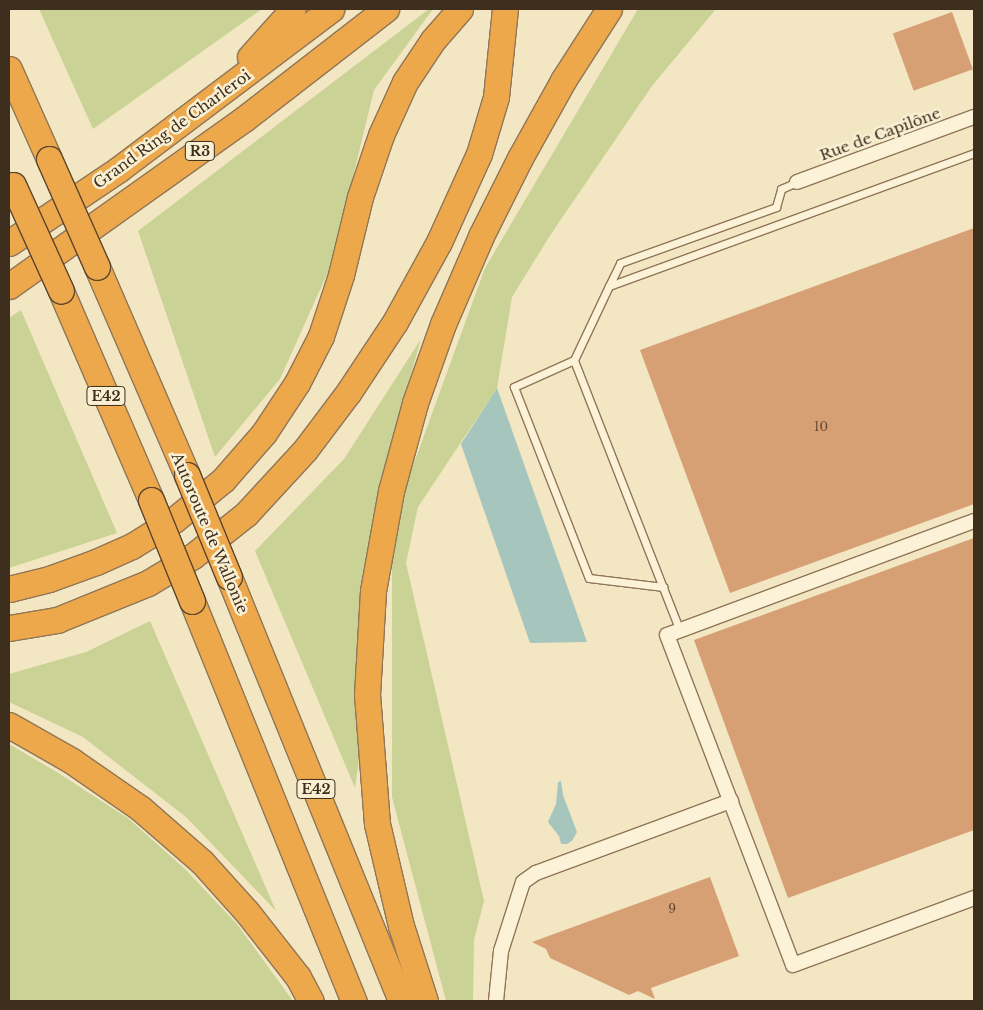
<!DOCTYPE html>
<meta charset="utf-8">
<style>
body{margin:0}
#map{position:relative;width:983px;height:1010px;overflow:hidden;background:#f3e6c3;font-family:"Libre Baskerville",serif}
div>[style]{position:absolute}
.green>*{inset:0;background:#cad395}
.water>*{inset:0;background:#a5c5bd}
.building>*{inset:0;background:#d69f74;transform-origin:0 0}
.roads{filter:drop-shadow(1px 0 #907657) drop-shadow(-1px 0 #907657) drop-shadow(0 1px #907657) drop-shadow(0 -1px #907657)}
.service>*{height:7px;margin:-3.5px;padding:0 3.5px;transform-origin:3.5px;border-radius:3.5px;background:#fcf2d7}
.minor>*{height:14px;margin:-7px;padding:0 7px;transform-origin:7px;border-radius:7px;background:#fcf2d7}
.motorway>*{height:25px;margin:-12.5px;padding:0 12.5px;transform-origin:12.5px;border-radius:12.5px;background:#eca84a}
.bridges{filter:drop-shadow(1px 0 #5d442c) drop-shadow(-1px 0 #5d442c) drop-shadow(0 1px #5d442c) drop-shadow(0 -1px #5d442c)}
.motorway-bridge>*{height:25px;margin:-12.5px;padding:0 12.5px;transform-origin:12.5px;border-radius:12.5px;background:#eca84a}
span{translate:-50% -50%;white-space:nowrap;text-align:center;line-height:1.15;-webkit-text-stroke:5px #f9efd3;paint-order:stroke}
.number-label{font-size:12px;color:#644a33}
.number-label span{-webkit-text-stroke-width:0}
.shield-label span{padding:1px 4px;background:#f9efd3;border:1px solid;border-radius:4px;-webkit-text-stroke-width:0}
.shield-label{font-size:14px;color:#3e2e1d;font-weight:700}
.street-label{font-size:15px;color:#3e2e1d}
.frame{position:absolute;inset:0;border:10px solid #3e2e1d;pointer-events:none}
</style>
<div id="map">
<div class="green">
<div style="clip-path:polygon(39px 9px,262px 9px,93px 129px)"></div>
<div style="clip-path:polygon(429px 9px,433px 9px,374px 90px,332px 263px,280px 379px,215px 457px,138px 231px)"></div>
<div style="clip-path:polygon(638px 9px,716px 9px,652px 86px,551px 234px,512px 297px,497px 388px,418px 507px,406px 563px,484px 901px,474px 940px,473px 1001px,446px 1001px,392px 797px,392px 554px,406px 485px,485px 268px)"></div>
<div style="clip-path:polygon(21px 310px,117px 533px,9px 568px,9px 318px)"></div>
<div style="clip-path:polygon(421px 339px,386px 461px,363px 610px,362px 740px,355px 788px,255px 551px,344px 459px)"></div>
<div style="clip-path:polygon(150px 621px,227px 798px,276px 911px,186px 817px,83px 737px,9px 702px,9px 674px,86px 652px)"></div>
<div style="clip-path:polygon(9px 744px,60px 774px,129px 819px,185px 869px,237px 924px,293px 1001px,9px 1001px)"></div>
</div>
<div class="water">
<div style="clip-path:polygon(497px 388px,587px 642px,530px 643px,461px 444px)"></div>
<div style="clip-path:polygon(561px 781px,563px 795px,577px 832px,572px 841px,567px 844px,561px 844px,559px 836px,548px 822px,556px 804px,558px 782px)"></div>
</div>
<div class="building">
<div style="left:952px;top:12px;width:61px;height:63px;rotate:70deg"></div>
<div style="clip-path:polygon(974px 228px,974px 504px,730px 593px,640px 350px)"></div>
<div style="clip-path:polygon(974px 538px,974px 830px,788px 898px,694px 640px)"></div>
<div style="clip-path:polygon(710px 877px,739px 956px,651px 988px,655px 999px,638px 991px,629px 995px,550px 958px,546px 949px,532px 942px)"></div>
</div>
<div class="roads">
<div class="service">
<div style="left:609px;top:286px;width:25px;rotate:-64deg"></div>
<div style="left:620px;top:263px;width:166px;rotate:-19.7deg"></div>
<div style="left:776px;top:207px;width:19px;rotate:-74deg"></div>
<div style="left:781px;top:189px;width:17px;rotate:-24deg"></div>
<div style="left:574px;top:360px;width:66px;rotate:155.8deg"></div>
<div style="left:514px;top:387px;width:205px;rotate:68.6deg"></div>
<div style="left:589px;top:578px;width:75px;rotate:6.9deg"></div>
<div style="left:680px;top:631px;width:291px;rotate:-111.4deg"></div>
<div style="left:574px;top:360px;width:82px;rotate:-64.7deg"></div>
<div style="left:609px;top:286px;width:388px;rotate:-20deg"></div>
</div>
<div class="minor">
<div style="left:797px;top:182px;width:189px;rotate:-20.2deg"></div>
<div style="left:974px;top:521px;width:327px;rotate:159.6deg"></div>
<div style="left:667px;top:635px;width:353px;rotate:69.1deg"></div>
<div style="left:793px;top:965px;width:193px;rotate:-20.3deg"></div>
<div style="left:496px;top:1001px;width:50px;rotate:-84.3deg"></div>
<div style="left:501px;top:951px;width:72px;rotate:-72.3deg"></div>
<div style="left:523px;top:882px;width:16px;rotate:-35deg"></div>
<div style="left:536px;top:873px;width:208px;rotate:-20.3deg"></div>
</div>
<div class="motorway">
<div style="left:250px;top:57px;width:64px;rotate:-48.1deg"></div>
<div style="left:9px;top:69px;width:98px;rotate:66deg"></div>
<div style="left:9px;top:243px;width:133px;rotate:-33.9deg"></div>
<div style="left:119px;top:169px;width:266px;rotate:-37deg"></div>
<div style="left:97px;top:267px;width:227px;rotate:66.6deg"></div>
<div style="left:9px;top:286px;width:288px;rotate:-35.4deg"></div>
<div style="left:244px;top:119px;width:180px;rotate:-37.8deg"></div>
<div style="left:61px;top:291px;width:228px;rotate:66.7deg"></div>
<div style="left:229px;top:577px;width:458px;rotate:67.9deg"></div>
<div style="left:9px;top:589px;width:41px;rotate:-14deg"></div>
<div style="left:49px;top:579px;width:50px;rotate:-19.9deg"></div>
<div style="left:96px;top:562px;width:39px;rotate:-24deg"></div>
<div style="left:132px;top:546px;width:49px;rotate:-31.8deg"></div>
<div style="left:174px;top:520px;width:63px;rotate:-39.2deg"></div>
<div style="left:223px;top:480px;width:62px;rotate:-48.9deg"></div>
<div style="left:264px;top:433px;width:60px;rotate:-56.6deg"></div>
<div style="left:297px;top:383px;width:53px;rotate:-62.9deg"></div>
<div style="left:321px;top:336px;width:64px;rotate:-71.8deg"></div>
<div style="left:341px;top:275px;width:80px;rotate:-76.3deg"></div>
<div style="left:360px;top:197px;width:65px;rotate:-71.3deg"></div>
<div style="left:381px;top:135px;width:58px;rotate:-65.6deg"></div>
<div style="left:405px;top:82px;width:50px;rotate:-56.3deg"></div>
<div style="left:433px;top:40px;width:41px;rotate:-48.9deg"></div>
<div style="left:192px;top:601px;width:432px;rotate:68deg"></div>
<div style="left:9px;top:628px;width:49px;rotate:-9.5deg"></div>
<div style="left:57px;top:620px;width:98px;rotate:-22.1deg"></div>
<div style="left:148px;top:583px;width:52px;rotate:-31deg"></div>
<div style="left:193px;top:556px;width:68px;rotate:-38.4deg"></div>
<div style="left:246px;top:514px;width:87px;rotate:-47.3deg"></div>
<div style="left:305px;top:450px;width:71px;rotate:-53deg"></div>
<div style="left:348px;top:393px;width:85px;rotate:-56.5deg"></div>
<div style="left:395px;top:322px;width:91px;rotate:-61.2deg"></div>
<div style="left:439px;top:242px;width:97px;rotate:-65.6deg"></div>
<div style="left:479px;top:154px;width:59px;rotate:-73.4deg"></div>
<div style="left:496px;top:97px;width:88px;rotate:-84.2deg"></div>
<div style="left:9px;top:725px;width:73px;rotate:29.7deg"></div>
<div style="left:72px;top:761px;width:83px;rotate:34.7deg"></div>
<div style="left:140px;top:808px;width:82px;rotate:41.1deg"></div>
<div style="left:202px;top:862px;width:67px;rotate:48deg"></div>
<div style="left:247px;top:912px;width:83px;rotate:51.9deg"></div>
<div style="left:298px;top:977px;width:27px;rotate:62deg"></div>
<div style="left:425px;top:1001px;width:79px;rotate:-107.7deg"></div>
<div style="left:401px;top:926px;width:105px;rotate:-103.2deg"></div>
<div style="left:377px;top:824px;width:129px;rotate:-94.4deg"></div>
<div style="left:367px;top:695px;width:104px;rotate:-86.7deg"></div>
<div style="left:373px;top:591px;width:102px;rotate:-79.8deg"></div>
<div style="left:391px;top:491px;width:91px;rotate:-74.7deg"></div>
<div style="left:415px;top:403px;width:84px;rotate:-70.5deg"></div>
<div style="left:443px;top:324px;width:96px;rotate:-66.6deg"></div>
<div style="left:481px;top:236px;width:87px;rotate:-63.4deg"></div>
<div style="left:520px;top:158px;width:90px;rotate:-60.9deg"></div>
<div style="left:564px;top:79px;width:83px;rotate:-57.3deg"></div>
</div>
</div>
<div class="bridges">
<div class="motorway-bridge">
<div style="left:49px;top:159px;width:118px;rotate:66deg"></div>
<div style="left:13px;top:185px;width:116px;rotate:65.6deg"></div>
<div style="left:187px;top:475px;width:110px;rotate:67.6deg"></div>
<div style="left:151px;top:500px;width:109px;rotate:67.9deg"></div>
</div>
</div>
<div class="number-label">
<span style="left:821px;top:427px">10</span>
<span style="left:672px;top:909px">9</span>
</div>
<div class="shield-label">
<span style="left:200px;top:151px">R3</span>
<span style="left:106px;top:396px">E42</span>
<span style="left:316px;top:789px">E42</span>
</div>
<div class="street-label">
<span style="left:172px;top:129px;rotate:-36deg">Grand Ring de Charleroi</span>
<span style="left:880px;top:134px;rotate:-20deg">Rue de Capilône</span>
<span style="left:210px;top:533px;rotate:67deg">Autoroute de Wallonie</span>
</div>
<div class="frame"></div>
</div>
